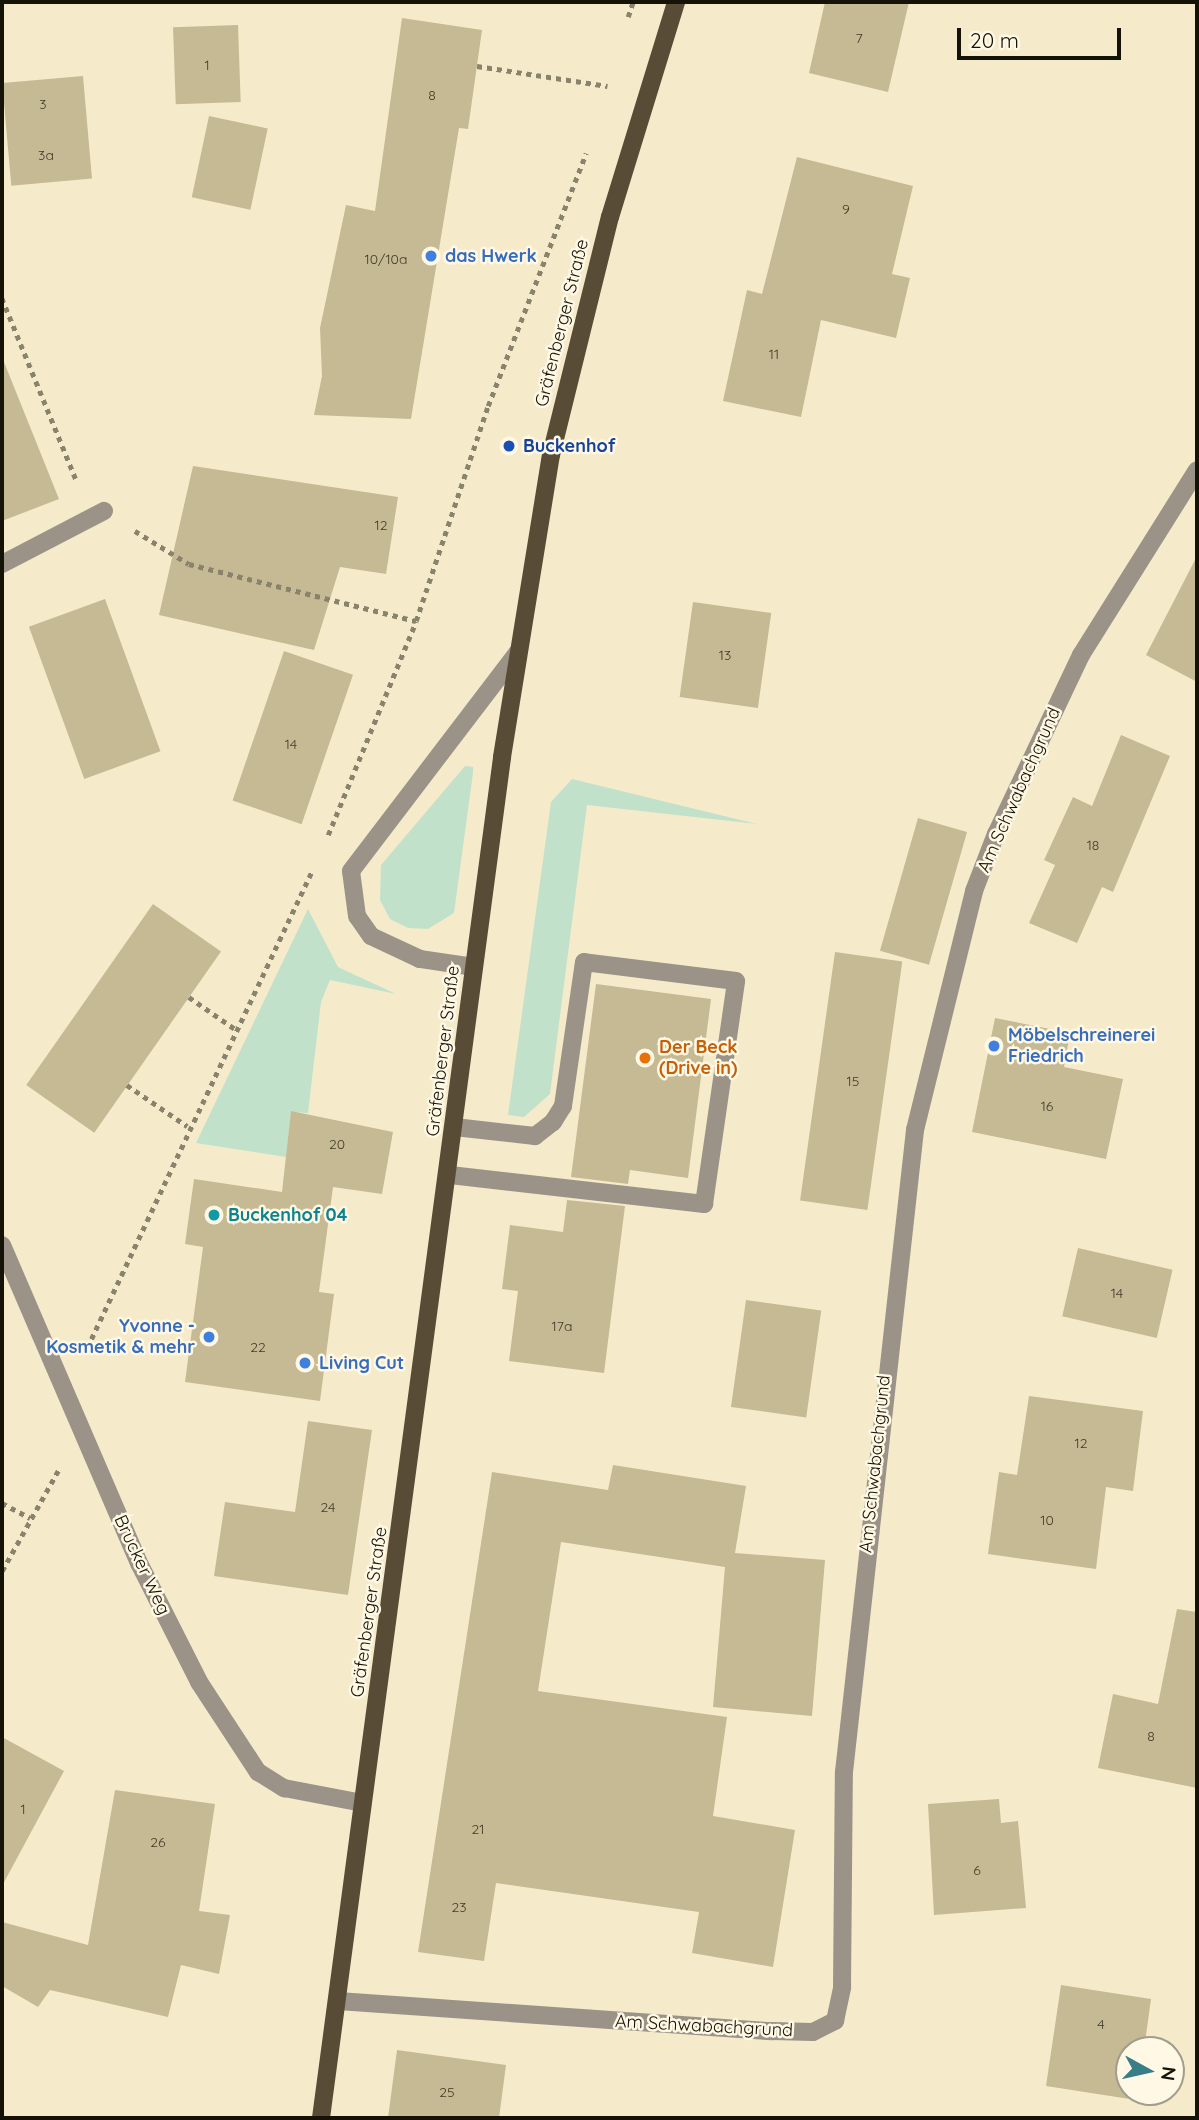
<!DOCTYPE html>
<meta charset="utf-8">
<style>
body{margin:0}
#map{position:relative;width:1199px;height:2120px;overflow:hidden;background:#f5ebcb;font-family:Quicksand,sans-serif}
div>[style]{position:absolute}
.green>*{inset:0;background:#c2e1cb}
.building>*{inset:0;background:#c6ba94;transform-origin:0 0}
.path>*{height:4.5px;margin-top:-2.25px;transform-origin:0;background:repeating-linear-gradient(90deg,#89826c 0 5px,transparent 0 10px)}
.minor>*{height:18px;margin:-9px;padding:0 9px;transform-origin:9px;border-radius:9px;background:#9b9387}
.major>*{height:18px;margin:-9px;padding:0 9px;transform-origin:9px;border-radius:9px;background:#594c37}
.dots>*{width:19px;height:19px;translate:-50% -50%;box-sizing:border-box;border:4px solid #fff8e5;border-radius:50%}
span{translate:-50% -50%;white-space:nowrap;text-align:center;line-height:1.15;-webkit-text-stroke:5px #fff8e5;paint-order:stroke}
.number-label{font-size:14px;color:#413c2a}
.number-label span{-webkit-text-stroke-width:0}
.shop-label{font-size:18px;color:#366cbe;font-weight:700}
.left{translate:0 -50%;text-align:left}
.right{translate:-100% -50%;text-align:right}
.street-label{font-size:18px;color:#151207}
.transit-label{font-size:18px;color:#164399;font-weight:700}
.food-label{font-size:18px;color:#c56008;font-weight:700}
.culture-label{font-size:18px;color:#0d838f;font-weight:700}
.frame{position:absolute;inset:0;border:4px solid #151207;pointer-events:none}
.north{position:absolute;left:1115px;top:2036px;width:70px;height:70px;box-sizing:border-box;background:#fff8e5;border:2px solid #a19c8c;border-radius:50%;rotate:98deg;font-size:19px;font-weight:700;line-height:28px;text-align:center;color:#151207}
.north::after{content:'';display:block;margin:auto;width:24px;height:32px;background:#377e88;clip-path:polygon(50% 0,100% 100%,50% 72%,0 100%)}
.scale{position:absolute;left:957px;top:28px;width:164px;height:32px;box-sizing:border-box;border:4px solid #151207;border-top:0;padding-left:9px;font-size:21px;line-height:24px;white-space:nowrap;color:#151207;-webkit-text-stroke:5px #fff8e5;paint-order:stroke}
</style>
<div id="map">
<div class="green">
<div style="clip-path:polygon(465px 766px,473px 767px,473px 773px,454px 913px,428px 929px,408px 928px,390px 919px,380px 900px,381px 865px)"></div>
<div style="clip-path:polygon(572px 779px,757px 824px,587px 805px,550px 1094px,524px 1117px,508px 1115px,551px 802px)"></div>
<div style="clip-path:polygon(308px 909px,338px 967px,396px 994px,330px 980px,321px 1002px,308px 1113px,291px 1112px,286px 1157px,196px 1143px)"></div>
</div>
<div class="building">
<div style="clip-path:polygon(825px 2px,909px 2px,888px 92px,809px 73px)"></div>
<div style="clip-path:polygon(402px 18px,482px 30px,468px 129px,459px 128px,411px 419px,314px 415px,322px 376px,320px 328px,346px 205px,375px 211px)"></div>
<div style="left:238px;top:25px;width:77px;height:65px;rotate:88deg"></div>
<div style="left:83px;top:76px;width:103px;height:81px;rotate:85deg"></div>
<div style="left:209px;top:116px;width:60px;height:83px;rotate:12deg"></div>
<div style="clip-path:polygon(797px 157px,913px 186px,892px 274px,910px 278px,896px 338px,821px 320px,801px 417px,723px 401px,747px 290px,762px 294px)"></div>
<div style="clip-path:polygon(4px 362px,59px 499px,2px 521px,2px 363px)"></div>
<div style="clip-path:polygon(193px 466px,398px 497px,386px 574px,340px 567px,314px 650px,159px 615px)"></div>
<div style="clip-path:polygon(1197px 556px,1197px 682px,1146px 655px)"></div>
<div style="left:105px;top:599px;width:162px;height:81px;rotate:70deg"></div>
<div style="left:693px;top:602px;width:79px;height:96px;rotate:8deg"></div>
<div style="left:284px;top:651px;width:73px;height:158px;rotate:19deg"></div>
<div style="clip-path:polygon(1121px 735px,1170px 756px,1113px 892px,1102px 887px,1077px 943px,1029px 923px,1055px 865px,1044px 860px,1073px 797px,1092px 806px)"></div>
<div style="left:918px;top:818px;width:51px;height:138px;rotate:16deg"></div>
<div style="left:153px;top:904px;width:83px;height:221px;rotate:35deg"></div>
<div style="left:835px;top:952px;width:68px;height:251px;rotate:8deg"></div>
<div style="clip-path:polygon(596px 984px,711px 999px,688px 1178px,630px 1170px,628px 1184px,571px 1177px)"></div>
<div style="clip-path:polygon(995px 1018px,1070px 1033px,1064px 1067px,1123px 1079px,1106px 1159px,972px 1132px)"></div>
<div style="clip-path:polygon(291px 1111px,393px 1132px,382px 1194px,333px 1187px,319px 1292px,334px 1294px,320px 1401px,185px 1382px,203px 1247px,185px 1244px,194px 1179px,282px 1192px)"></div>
<div style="clip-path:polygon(567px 1200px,625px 1206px,604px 1373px,509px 1361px,518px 1291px,502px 1289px,510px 1225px,563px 1232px)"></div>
<div style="left:1078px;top:1248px;width:97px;height:70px;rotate:13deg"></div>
<div style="left:746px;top:1300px;width:76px;height:108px;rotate:8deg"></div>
<div style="clip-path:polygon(1029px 1396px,1143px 1411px,1133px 1491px,1106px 1487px,1096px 1569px,988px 1554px,999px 1472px,1017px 1475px)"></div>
<div style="clip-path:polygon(308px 1421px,372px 1430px,348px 1595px,214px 1576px,225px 1502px,295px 1512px)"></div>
<div style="clip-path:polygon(613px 1465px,746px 1486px,735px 1553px,825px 1560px,812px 1716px,713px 1707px,725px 1567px,561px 1542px,538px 1691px,727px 1717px,713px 1816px,795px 1830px,773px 1967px,692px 1953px,699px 1912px,496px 1883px,484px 1961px,418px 1952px,492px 1472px,608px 1490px)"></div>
<div style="clip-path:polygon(1177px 1609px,1197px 1612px,1197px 1788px,1098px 1768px,1113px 1694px,1158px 1704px)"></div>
<div style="clip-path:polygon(2px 1737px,64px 1771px,2px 1886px)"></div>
<div style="clip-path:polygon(115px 1790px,215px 1804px,199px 1911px,230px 1915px,219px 1974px,181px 1965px,168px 2017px,50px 1990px,38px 2007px,2px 1986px,2px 1922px,88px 1945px)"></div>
<div style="clip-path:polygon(999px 1799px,1001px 1823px,1018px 1821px,1026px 1908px,934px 1915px,928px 1804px)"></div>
<div style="clip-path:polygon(1061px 1985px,1151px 1999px,1144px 2050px,1129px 2050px,1129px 2092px,1137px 2092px,1136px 2100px,1046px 2086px)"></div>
<div style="clip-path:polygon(397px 2050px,506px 2065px,499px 2118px,388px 2118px)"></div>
</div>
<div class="path">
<div style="left:628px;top:17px;width:16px;rotate:-72deg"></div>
<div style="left:477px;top:66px;width:132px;rotate:8.7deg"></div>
<div style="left:2px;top:298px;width:199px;rotate:67.8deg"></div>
<div style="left:135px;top:531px;width:63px;rotate:31.4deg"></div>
<div style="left:189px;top:564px;width:234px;rotate:14.1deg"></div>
<div style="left:328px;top:835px;width:231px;rotate:-67.6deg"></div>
<div style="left:416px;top:621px;width:227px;rotate:-71.5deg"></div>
<div style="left:488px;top:406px;width:271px;rotate:-68.8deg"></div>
<div style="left:189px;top:997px;width:56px;rotate:34.8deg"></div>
<div style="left:127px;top:1085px;width:73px;rotate:34.3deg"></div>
<div style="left:87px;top:1348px;width:527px;rotate:-64.75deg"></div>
<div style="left:2px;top:1503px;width:32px;rotate:28deg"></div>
<div style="left:2px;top:1571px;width:115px;rotate:-60.8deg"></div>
</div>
<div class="minor">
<div style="left:2px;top:564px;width:115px;rotate:-27.5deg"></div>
<div style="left:474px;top:967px;width:55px;rotate:-171.6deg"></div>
<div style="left:420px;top:959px;width:54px;rotate:-154.9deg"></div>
<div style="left:371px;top:936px;width:24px;rotate:-125deg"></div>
<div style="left:357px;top:916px;width:45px;rotate:-97.6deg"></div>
<div style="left:351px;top:871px;width:275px;rotate:-52.7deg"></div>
<div style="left:450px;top:1175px;width:256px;rotate:6.5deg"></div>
<div style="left:704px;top:1204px;width:225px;rotate:-81.8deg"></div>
<div style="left:736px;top:981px;width:153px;rotate:-172.9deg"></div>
<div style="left:584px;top:962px;width:146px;rotate:98.3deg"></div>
<div style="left:563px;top:1106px;width:19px;rotate:122deg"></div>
<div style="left:553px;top:1122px;width:23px;rotate:142deg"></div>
<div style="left:535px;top:1136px;width:81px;rotate:-173.6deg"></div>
<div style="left:2px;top:1245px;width:348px;rotate:66.7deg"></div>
<div style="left:140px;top:1565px;width:131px;rotate:63.2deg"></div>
<div style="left:199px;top:1682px;width:108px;rotate:56.8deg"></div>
<div style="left:258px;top:1772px;width:31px;rotate:32deg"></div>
<div style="left:284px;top:1788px;width:80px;rotate:10.8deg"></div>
<div style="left:338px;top:2001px;width:435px;rotate:4deg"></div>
<div style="left:772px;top:2031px;width:41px;rotate:1.4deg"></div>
<div style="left:813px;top:2032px;width:25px;rotate:-27deg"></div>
<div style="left:835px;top:2021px;width:35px;rotate:-78deg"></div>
<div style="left:842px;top:1987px;width:215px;rotate:-89.5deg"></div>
<div style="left:844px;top:1772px;width:646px;rotate:-83.69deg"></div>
<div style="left:915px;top:1130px;width:246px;rotate:-76.1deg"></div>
<div style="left:974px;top:891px;width:61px;rotate:-68.9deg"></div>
<div style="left:996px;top:834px;width:198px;rotate:-64.6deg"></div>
<div style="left:1081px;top:655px;width:218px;rotate:-57.9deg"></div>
</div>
<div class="major">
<div style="left:321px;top:2118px;width:1373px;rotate:-82.42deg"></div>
<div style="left:502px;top:757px;width:306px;rotate:-80.8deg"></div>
<div style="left:551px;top:455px;width:245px;rotate:-76.1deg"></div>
<div style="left:610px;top:217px;width:225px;rotate:-72.9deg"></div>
</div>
<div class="dots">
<div style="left:431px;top:256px;background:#3f7fe0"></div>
<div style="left:509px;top:446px;background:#1a4fb4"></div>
<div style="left:994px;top:1046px;background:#3f7fe0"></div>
<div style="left:645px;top:1058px;background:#e8710a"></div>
<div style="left:214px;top:1215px;background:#0f9aa8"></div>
<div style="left:209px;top:1337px;background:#3f7fe0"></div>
<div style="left:305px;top:1363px;background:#3f7fe0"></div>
</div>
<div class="number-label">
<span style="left:859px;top:38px">7</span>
<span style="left:207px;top:65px">1</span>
<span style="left:432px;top:95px">8</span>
<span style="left:43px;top:104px">3</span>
<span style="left:46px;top:155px">3a</span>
<span style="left:846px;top:209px">9</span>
<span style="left:386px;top:259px">10/10a</span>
<span style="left:774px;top:354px">11</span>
<span style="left:381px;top:525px">12</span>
<span style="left:725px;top:655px">13</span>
<span style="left:291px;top:744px">14</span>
<span style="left:1093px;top:845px">18</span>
<span style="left:853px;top:1081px">15</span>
<span style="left:1047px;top:1106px">16</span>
<span style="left:337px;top:1144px">20</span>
<span style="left:1117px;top:1293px">14</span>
<span style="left:562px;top:1326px">17a</span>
<span style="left:258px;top:1347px">22</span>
<span style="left:1081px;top:1443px">12</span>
<span style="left:328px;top:1507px">24</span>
<span style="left:1047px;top:1520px">10</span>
<span style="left:1151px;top:1736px">8</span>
<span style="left:23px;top:1809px">1</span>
<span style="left:478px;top:1829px">21</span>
<span style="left:158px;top:1842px">26</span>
<span style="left:977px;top:1870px">6</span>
<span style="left:459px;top:1907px">23</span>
<span style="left:1101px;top:2024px">4</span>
<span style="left:447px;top:2092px">25</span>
</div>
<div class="shop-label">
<span class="left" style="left:445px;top:256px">das Hwerk</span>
<span class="left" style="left:1008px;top:1046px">Möbelschreinerei<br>Friedrich</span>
<span class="right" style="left:195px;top:1337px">Yvonne -<br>Kosmetik &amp; mehr</span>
<span class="left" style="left:319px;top:1363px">Living Cut</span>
</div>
<div class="street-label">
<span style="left:562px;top:323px;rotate:-76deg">Gräfenberger Straße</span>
<span style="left:1019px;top:790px;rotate:-66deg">Am Schwabachgrund</span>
<span style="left:443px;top:1051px;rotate:-83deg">Gräfenberger Straße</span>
<span style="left:875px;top:1464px;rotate:-84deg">Am Schwabachgrund</span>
<span style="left:142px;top:1565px;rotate:65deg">Brucker Weg</span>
<span style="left:369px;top:1612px;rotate:-82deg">Gräfenberger Straße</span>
<span style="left:704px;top:2026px;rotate:3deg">Am Schwabachgrund</span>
</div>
<div class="transit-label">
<span class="left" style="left:523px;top:446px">Buckenhof</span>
</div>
<div class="food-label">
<span class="left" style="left:659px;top:1058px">Der Beck<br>(Drive in)</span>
</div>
<div class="culture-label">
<span class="left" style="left:228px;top:1215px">Buckenhof 04</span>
</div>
<div class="frame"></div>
<div class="north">N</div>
<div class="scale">20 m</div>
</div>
